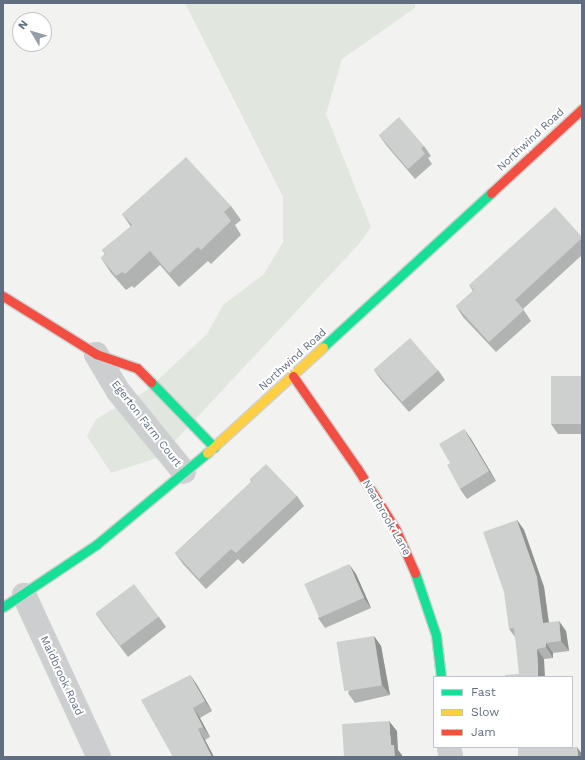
<!DOCTYPE html>
<style>
body{margin:0}
#map{position:relative;width:585px;height:760px;overflow:hidden;background:#f2f3f0;font-family:"Work Sans",sans-serif}
div>[style]{position:absolute}
.green>*{inset:0;background:#e1e6de}
.roads{filter:drop-shadow(1px 0 #ced0d0) drop-shadow(-1px 0 #ced0d0) drop-shadow(0 1px #ced0d0) drop-shadow(0 -1px #ced0d0)}
.street>*{height:22px;margin:-11px;padding:0 11px;transform-origin:11px;border-radius:11px;background:#cdcecf}
.fast>*{height:9px;margin:-4.5px;padding:0 4.5px;transform-origin:4.5px;border-radius:4.5px;background:#16e098}
.slow>*{height:9px;margin:-4.5px;padding:0 4.5px;transform-origin:4.5px;border-radius:4.5px;background:#ffcf43}
.jam>*{height:9px;margin:-4.5px;padding:0 4.5px;transform-origin:4.5px;border-radius:4.5px;background:#f24e42}
.wall>*{inset:0;background:#b1b3b3}
.shaded-wall>*{inset:0;background:#909292}
.building>*{inset:0;background:#ced0d0;transform-origin:0 0}
span{translate:-50% -50%;white-space:nowrap;text-align:center;line-height:1.15;-webkit-text-stroke:4px #fff;paint-order:stroke}
.street-label{font-size:11px;color:#616e82}
.frame{position:absolute;inset:0;border:4px solid #616e82;pointer-events:none}
.legend{position:absolute;left:433px;top:676px;width:140px;height:72px;box-sizing:border-box;background:#fff;border:1px solid #c0c5cd;margin:0;padding:5px 7px;list-style:none;font-size:12px;color:#616e82}
.legend li{display:flex;align-items:center;gap:8px;height:20px}
.legend b{width:20px;border:1px solid #c0c5cd}
.north{position:absolute;left:12px;top:12px;width:40px;height:40px;box-sizing:border-box;background:#fff;border:1px solid #c0c5cd;border-radius:50%;rotate:308deg;font-size:11px;font-weight:700;line-height:16px;text-align:center;color:#616e82}
.north::after{content:'';display:block;margin:auto;width:14px;height:18px;background:#949da8;clip-path:polygon(50% 0,100% 100%,50% 72%,0 100%)}
</style>
<div id="map">
<div class="green">
<div style="clip-path:polygon(185px 3px,415px 3px,415px 8px,342px 59px,326px 114px,371px 227px,359px 244px,160px 457px,111px 473px,87px 436px,96px 419px,146px 391px,207px 334px,223px 305px,264px 274px,283px 242px,283px 197px)"></div>
</div>
<div class="roads">
<div class="street">
<div style="left:96px;top:354px;width:43px;rotate:59.3deg"></div>
<div style="left:118px;top:391px;width:104px;rotate:50.8deg"></div>
<div style="left:24px;top:595px;width:179px;rotate:65.2deg"></div>
<div style="left:449px;top:747px;width:10px;rotate:79deg"></div>
</div>
<div class="fast">
<div style="left:323px;top:347px;width:228px;rotate:-42.5deg"></div>
<div style="left:151px;top:382px;width:91px;rotate:45.9deg"></div>
<div style="left:415px;top:573px;width:65px;rotate:71.3deg"></div>
<div style="left:436px;top:635px;width:42px;rotate:83.2deg"></div>
<div style="left:3px;top:607px;width:113px;rotate:-33.8deg"></div>
<div style="left:97px;top:544px;width:143px;rotate:-39.6deg"></div>
</div>
<div class="slow">
<div style="left:207px;top:453px;width:157px;rotate:-42.4deg"></div>
</div>
<div class="jam">
<div style="left:491px;top:193px;width:124px;rotate:-42.7deg"></div>
<div style="left:3px;top:296px;width:110px;rotate:31.9deg"></div>
<div style="left:96px;top:354px;width:43px;rotate:18.9deg"></div>
<div style="left:137px;top:368px;width:20px;rotate:45deg"></div>
<div style="left:293px;top:376px;width:112px;rotate:55.2deg"></div>
<div style="left:357px;top:468px;width:73px;rotate:57.8deg"></div>
<div style="left:396px;top:530px;width:47px;rotate:66.2deg"></div>
</div>
</div>
<div class="wall">
<div style="clip-path:polygon(379px 135px,424px 146px,431px 156px,428px 158px,432px 164px,415px 179px,386px 145px)"></div>
<div style="clip-path:polygon(231px 206px,241px 220px,235px 225px,241px 235px,211px 264px,208px 261px,179px 287px,160px 265px,134px 288px,132px 286px,126px 290px,111px 273px,101px 258px,105px 254px,102px 250px,131px 227px,122px 214px)"></div>
<div style="clip-path:polygon(582px 237px,582px 255px,523px 309px,531px 321px,496px 352px,463px 317px,456px 306px,473px 291px,469px 285px)"></div>
<div style="clip-path:polygon(374px 370px,438px 370px,445px 380px,409px 412px,381px 380px)"></div>
<div style="clip-path:polygon(582px 376px,582px 434px,558px 434px,551px 424px)"></div>
<div style="clip-path:polygon(464px 429px,471px 439px,496px 481px,467px 499px,460px 489px)"></div>
<div style="clip-path:polygon(250px 479px,297px 496px,304px 506px,243px 564px,238px 559px,206px 589px,183px 564px,175px 553px,251px 482px)"></div>
<div style="clip-path:polygon(517px 520px,524px 530px,544px 587px,549px 622px,566px 631px,569px 651px,553px 653px,553px 658px,544px 659px,515px 637px,509px 629px)"></div>
<div style="clip-path:polygon(356px 574px,371px 608px,325px 628px,318px 618px)"></div>
<div style="clip-path:polygon(96px 614px,159px 617px,166px 627px,128px 657px,103px 624px)"></div>
<div style="clip-path:polygon(374px 636px,381px 646px,390px 695px,355px 703px,348px 693px)"></div>
<div style="clip-path:polygon(190px 675px,197px 685px,212px 711px,200px 718px,210px 737px,205px 740px,214px 757px,173px 757px)"></div>
</div>
<div class="shaded-wall">
<div style="clip-path:polygon(464px 429px,471px 439px,496px 481px,489px 471px)"></div>
<div style="clip-path:polygon(517px 520px,524px 530px,544px 587px,550px 633px,543px 623px)"></div>
<div style="clip-path:polygon(349px 564px,356px 574px,371px 608px,364px 598px)"></div>
<div style="clip-path:polygon(559px 621px,566px 631px,569px 651px,561px 641px)"></div>
<div style="clip-path:polygon(374px 636px,381px 646px,390px 695px,382px 685px)"></div>
<div style="clip-path:polygon(546px 643px,553px 653px,553px 658px,546px 647px)"></div>
<div style="clip-path:polygon(537px 649px,544px 659px,545px 677px,538px 677px)"></div>
<div style="clip-path:polygon(190px 675px,197px 685px,212px 711px,205px 701px)"></div>
<div style="clip-path:polygon(193px 708px,200px 718px,210px 737px,203px 727px)"></div>
<div style="clip-path:polygon(389px 721px,397px 731px,398px 750px,402px 755px,402px 757px,395px 757px,391px 745px)"></div>
<div style="clip-path:polygon(198px 729px,205px 740px,214px 757px,212px 757px)"></div>
<div style="clip-path:polygon(577px 747px,582px 754px,582px 757px,578px 757px)"></div>
</div>
<div class="building">
<div style="clip-path:polygon(399px 117px,424px 146px,421px 148px,425px 154px,408px 169px,379px 135px)"></div>
<div style="clip-path:polygon(186px 157px,231px 206px,224px 212px,231px 221px,201px 250px,198px 247px,169px 273px,150px 251px,125px 274px,122px 272px,116px 276px,101px 258px,106px 254px,102px 250px,132px 225px,122px 214px)"></div>
<div style="clip-path:polygon(555px 207px,582px 237px,582px 238px,515px 300px,524px 310px,489px 342px,456px 306px,474px 290px,469px 285px)"></div>
<div style="left:410px;top:338px;width:43px;height:48px;rotate:49deg"></div>
<div style="left:551px;top:376px;width:31px;height:48px"></div>
<div style="clip-path:polygon(464px 429px,489px 471px,460px 489px,447px 465px,450px 463px,439px 444px)"></div>
<div style="clip-path:polygon(266px 464px,297px 496px,236px 553px,231px 549px,199px 579px,175px 553px,252px 481px,250px 479px)"></div>
<div style="clip-path:polygon(517px 520px,537px 577px,543px 623px,559px 621px,561px 641px,546px 643px,546px 647px,537px 649px,538px 677px,505px 677px,505px 675px,519px 674px,514px 628px,509px 629px,504px 592px,483px 532px)"></div>
<div style="left:349px;top:564px;width:37px;height:49px;rotate:66deg"></div>
<div style="left:134px;top:584px;width:41px;height:48px;rotate:53deg"></div>
<div style="left:374px;top:636px;width:50px;height:38px;rotate:81deg"></div>
<div style="clip-path:polygon(190px 675px,205px 701px,193px 708px,203px 727px,198px 729px,212px 757px,173px 757px,141px 700px)"></div>
<div style="clip-path:polygon(389px 721px,391px 745px,394px 745px,395px 757px,344px 757px,342px 724px)"></div>
<div style="clip-path:polygon(518px 747px,559px 747px,559px 748px,577px 747px,578px 757px,518px 757px)"></div>
</div>
<div class="street-label">
<span style="left:531px;top:140px;rotate:-43deg">Northwind Road</span>
<span style="left:293px;top:360px;rotate:-42deg">Northwind Road</span>
<span style="left:146px;top:424px;rotate:52deg">Egerton Farm Court</span>
<span style="left:386px;top:518px;rotate:60deg">Nearbrook Lane</span>
<span style="left:61px;top:676px;rotate:65deg">Maidbrook Road</span>
</div>
<div class="frame"></div>
<ul class="legend">
<li><b style="height:5px;background:#16e098"></b>Fast</li>
<li><b style="height:5px;background:#ffcf43"></b>Slow</li>
<li><b style="height:5px;background:#f24e42"></b>Jam</li>
</ul>
<div class="north">N</div>
</div>
